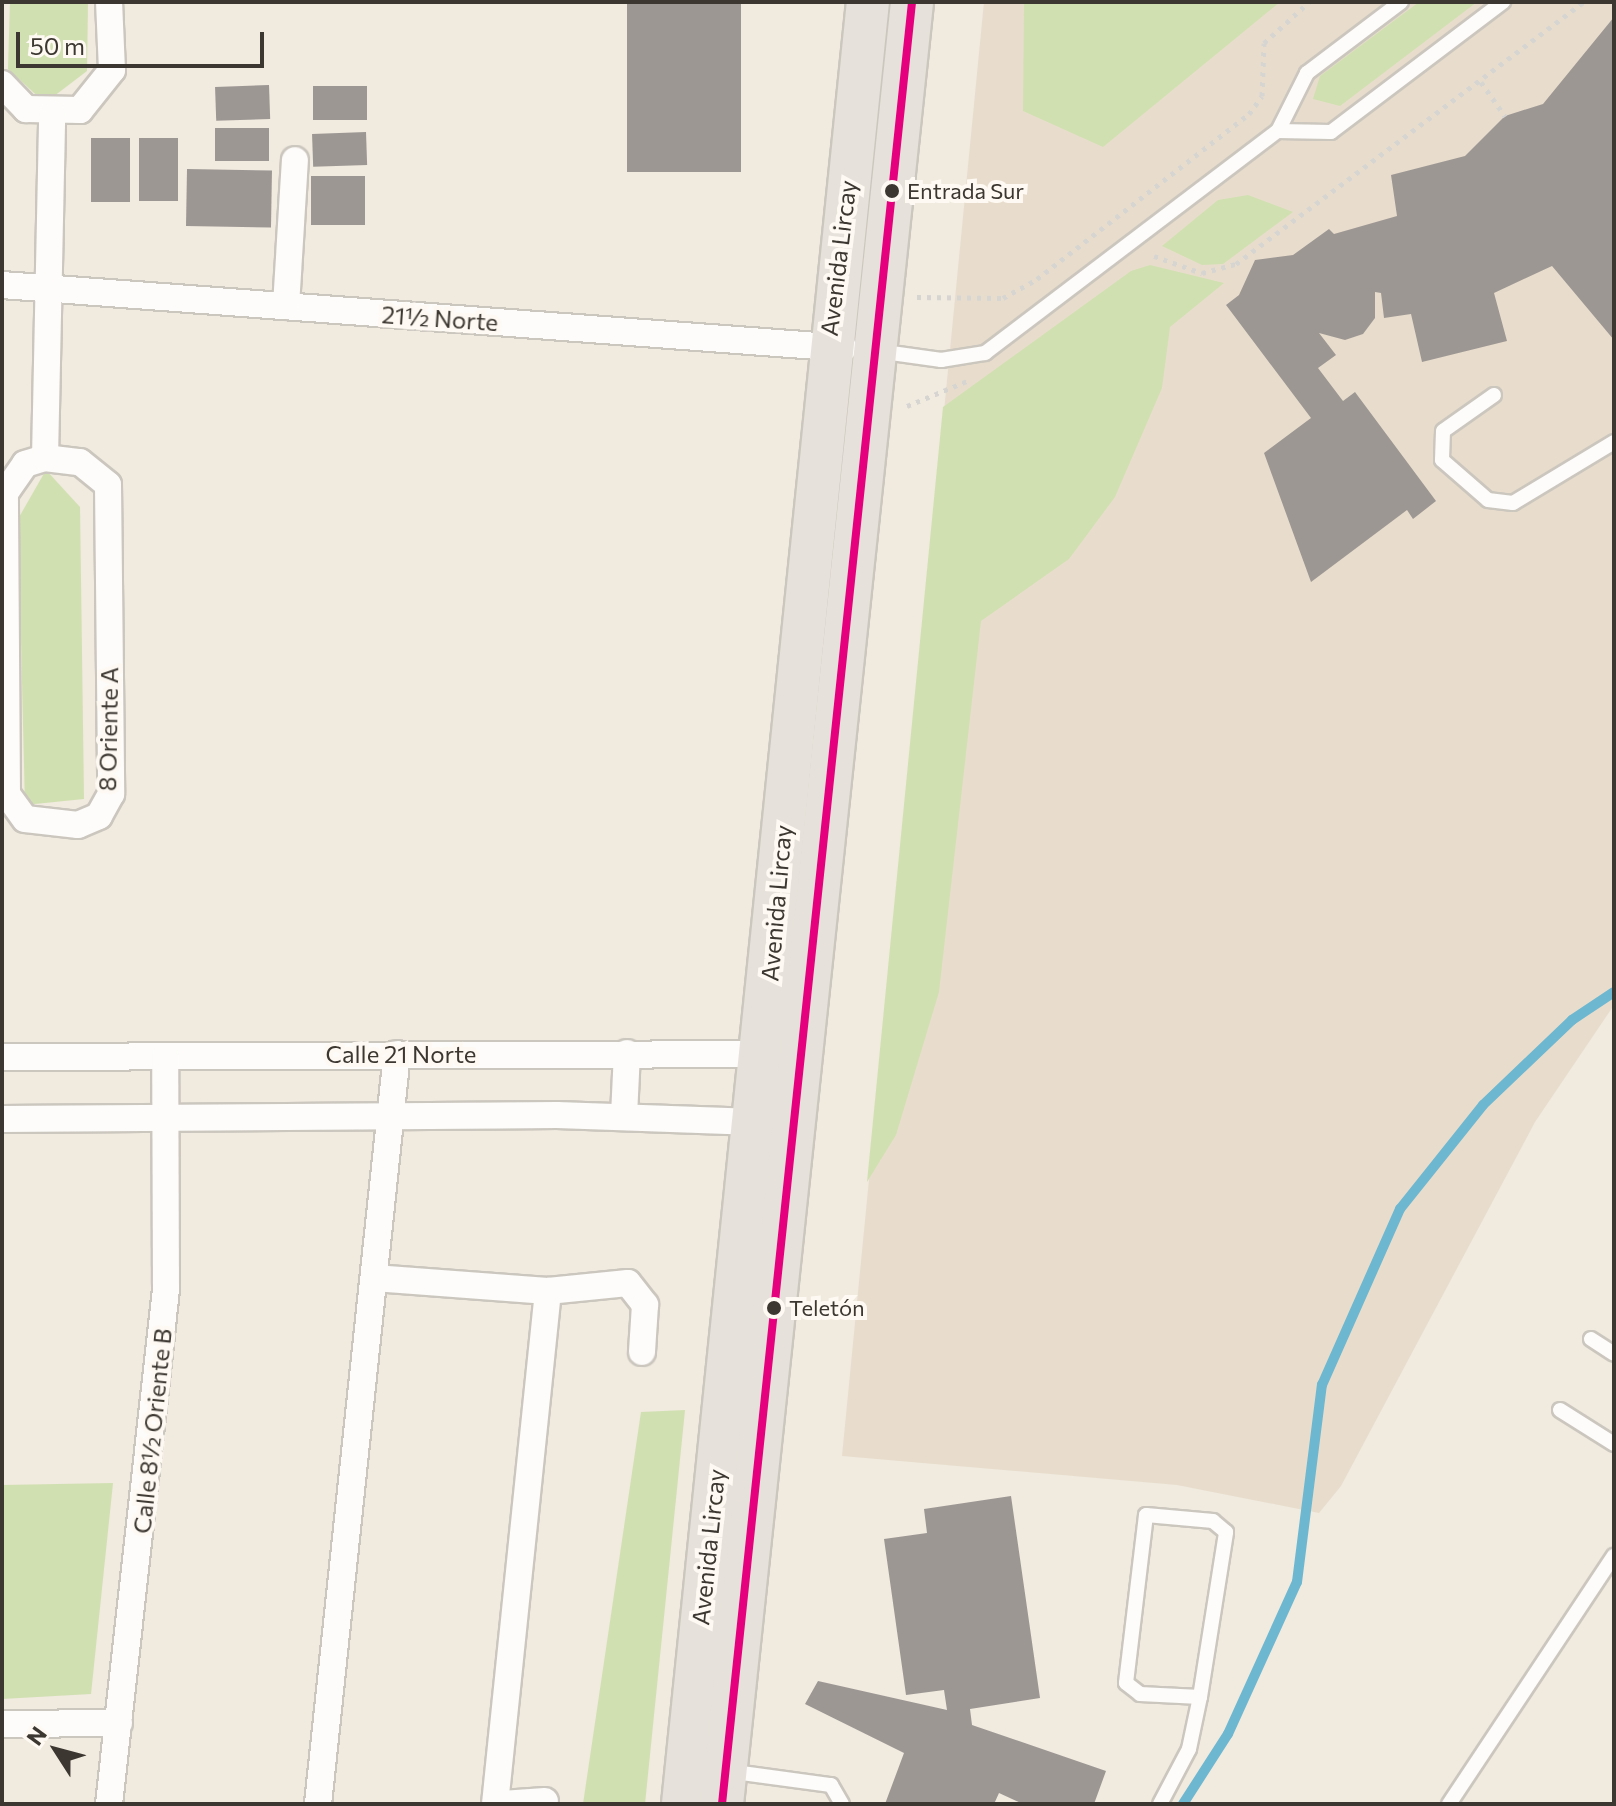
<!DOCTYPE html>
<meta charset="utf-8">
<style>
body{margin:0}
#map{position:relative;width:1616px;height:1806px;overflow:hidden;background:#f0eadf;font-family:Commissioner,sans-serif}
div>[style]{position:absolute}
.built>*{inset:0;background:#e8ddcc}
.green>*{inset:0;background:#d1e0b1}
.stream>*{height:10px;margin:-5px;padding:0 5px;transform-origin:5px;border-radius:5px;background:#6eb7d0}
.building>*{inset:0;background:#9d9794;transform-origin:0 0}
.path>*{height:5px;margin-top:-2.5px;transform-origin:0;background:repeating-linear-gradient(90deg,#d6d5d2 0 4px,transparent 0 10px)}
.roads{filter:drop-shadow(2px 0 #cbc6be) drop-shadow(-2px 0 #cbc6be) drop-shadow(0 2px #cbc6be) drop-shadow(0 -2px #cbc6be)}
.lane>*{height:14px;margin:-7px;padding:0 7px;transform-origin:7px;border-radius:7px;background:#fdfcfa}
.street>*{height:26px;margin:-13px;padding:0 13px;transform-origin:13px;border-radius:13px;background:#fdfcfa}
.primary>*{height:42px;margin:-21px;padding:0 21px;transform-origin:21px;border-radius:21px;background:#e6e1da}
.bus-1>*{height:8px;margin:-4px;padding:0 4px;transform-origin:4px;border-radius:4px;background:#e5007d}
.dots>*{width:22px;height:22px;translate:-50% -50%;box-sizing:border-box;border:4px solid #fef9f2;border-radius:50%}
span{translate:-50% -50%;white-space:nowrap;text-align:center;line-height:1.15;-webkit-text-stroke:8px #fef9f2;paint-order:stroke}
.bus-label{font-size:22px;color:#3c3730}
.left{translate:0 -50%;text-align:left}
.street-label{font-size:24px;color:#3c3730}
.frame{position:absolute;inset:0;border:4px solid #3c3730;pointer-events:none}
.north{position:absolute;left:16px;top:1710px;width:80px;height:80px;-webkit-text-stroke:6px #fef9f2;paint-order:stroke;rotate:306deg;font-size:22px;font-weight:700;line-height:32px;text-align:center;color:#3c3730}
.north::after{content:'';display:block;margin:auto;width:28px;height:36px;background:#3c3730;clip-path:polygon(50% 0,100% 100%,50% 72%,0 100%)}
.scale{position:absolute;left:16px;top:32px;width:248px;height:36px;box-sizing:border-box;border:4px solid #3c3730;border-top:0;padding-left:10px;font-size:24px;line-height:28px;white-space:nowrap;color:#3c3730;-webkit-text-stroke:6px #fef9f2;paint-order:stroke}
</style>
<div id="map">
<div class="built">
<div style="clip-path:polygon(984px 2px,1614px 2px,1614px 1005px,1535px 1122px,1341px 1486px,1319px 1513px,1177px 1485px,842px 1456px)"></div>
</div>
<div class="green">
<div style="clip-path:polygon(10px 2px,88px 2px,87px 71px,45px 103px,8px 69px)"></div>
<div style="clip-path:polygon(1024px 2px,1280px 2px,1103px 147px,1023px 111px)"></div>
<div style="clip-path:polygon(1419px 2px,1477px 2px,1340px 106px,1313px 99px,1320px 76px)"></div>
<div style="clip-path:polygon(1248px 195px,1293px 212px,1223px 264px,1202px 265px,1162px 246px,1218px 200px)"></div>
<div style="clip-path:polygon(1150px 265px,1224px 283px,1170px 327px,1162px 388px,1115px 497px,1069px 559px,981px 621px,939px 992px,896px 1135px,867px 1182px,943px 407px,1131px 271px)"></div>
<div style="clip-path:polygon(46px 470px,80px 507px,84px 799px,25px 805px,18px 519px)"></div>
<div style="clip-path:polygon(685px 1410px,645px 1804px,583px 1804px,641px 1412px)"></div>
<div style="clip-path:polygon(113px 1483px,91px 1694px,2px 1699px,2px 1485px)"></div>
</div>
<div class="stream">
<div style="left:1183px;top:1804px;width:83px;rotate:-57.3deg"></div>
<div style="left:1228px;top:1734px;width:167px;rotate:-65.6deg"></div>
<div style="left:1297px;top:1582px;width:199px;rotate:-82.8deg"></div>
<div style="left:1322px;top:1385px;width:193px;rotate:-66.1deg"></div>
<div style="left:1400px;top:1209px;width:133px;rotate:-51.4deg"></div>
<div style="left:1483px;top:1105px;width:123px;rotate:-43.7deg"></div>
<div style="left:1572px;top:1020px;width:50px;rotate:-33.7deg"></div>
</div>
<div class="building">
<div style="left:627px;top:2px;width:114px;height:170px"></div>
<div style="clip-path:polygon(1614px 17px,1614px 340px,1552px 266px,1494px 293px,1507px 341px,1422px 362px,1411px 314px,1384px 318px,1381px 293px,1375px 292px,1375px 318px,1363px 334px,1345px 340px,1319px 333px,1336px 355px,1318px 368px,1343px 401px,1355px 392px,1436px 501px,1413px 519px,1407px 510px,1311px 582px,1264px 453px,1311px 418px,1226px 305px,1239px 295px,1255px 260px,1293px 255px,1329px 229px,1334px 234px,1397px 216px,1391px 175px,1465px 156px,1505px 116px,1543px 104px)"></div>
<div style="left:269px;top:85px;width:34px;height:54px;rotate:88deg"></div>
<div style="left:367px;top:86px;width:34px;height:54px;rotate:90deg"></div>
<div style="left:269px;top:128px;width:33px;height:54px;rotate:90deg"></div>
<div style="left:366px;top:132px;width:33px;height:54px;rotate:88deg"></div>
<div style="left:91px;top:138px;width:39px;height:64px"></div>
<div style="left:139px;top:138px;width:39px;height:63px"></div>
<div style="left:187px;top:169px;width:85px;height:57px;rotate:1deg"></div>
<div style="left:311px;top:176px;width:54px;height:49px"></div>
<div style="clip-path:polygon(1011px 1496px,1040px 1698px,970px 1709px,972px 1725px,1106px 1771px,1094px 1804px,1023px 1804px,999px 1793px,994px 1804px,885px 1804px,904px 1753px,805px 1704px,818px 1681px,947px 1710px,944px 1690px,906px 1695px,884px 1539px,927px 1533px,924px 1509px)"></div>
</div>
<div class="path">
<div style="left:1481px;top:82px;width:42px;rotate:54.8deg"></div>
<div style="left:1154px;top:256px;width:51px;rotate:19.5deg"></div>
<div style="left:1202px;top:273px;width:35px;rotate:-15deg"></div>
<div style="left:1236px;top:264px;width:436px;rotate:-37deg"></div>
<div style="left:917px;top:297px;width:86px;rotate:0.7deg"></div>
<div style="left:1003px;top:298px;width:39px;rotate:-29deg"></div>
<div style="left:1037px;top:279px;width:269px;rotate:-37.9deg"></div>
<div style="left:1249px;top:114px;width:22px;rotate:-54deg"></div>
<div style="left:1262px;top:96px;width:53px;rotate:-87.8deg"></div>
<div style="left:1264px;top:43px;width:61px;rotate:-42.3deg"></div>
<div style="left:907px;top:406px;width:65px;rotate:-22.6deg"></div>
</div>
<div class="roads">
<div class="lane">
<div style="left:1278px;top:131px;width:53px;rotate:1.1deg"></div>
<div style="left:1331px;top:132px;width:216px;rotate:-37.1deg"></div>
<div style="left:877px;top:351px;width:65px;rotate:8deg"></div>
<div style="left:941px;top:360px;width:45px;rotate:-9deg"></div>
<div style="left:985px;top:353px;width:368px;rotate:-37.2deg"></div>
<div style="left:1278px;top:131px;width:65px;rotate:-63.4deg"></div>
<div style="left:1307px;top:73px;width:118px;rotate:-37.1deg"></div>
<div style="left:1494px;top:395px;width:62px;rotate:144.8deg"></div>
<div style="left:1443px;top:431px;width:29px;rotate:92deg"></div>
<div style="left:1442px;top:460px;width:61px;rotate:41deg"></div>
<div style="left:1488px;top:500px;width:25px;rotate:7deg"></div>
<div style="left:1513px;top:503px;width:118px;rotate:-31.1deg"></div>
<div style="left:1591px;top:1339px;width:27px;rotate:33deg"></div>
<div style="left:1560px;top:1410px;width:64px;rotate:32.2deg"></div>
<div style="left:727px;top:1771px;width:105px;rotate:7.7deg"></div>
<div style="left:831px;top:1785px;width:22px;rotate:60deg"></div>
<div style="left:1160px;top:1804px;width:62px;rotate:-62.2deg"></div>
<div style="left:1189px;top:1749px;width:53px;rotate:-78.1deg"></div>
<div style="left:1200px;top:1697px;width:167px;rotate:-81deg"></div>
<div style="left:1226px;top:1532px;width:17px;rotate:-140deg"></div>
<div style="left:1213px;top:1521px;width:67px;rotate:-174.9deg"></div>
<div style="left:1146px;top:1515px;width:169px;rotate:96.8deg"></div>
<div style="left:1126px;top:1683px;width:18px;rotate:38deg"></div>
<div style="left:1140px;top:1694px;width:60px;rotate:2.9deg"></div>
<div style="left:1449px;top:1804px;width:298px;rotate:-56.4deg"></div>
</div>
<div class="street">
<div style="left:2px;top:84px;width:35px;rotate:46deg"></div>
<div style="left:26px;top:109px;width:54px;rotate:1.1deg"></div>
<div style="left:80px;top:110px;width:51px;rotate:-51.3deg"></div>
<div style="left:112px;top:70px;width:68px;rotate:-92.5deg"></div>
<div style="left:2px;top:285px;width:844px;rotate:4.28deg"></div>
<div style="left:286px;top:306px;width:146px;rotate:-86.5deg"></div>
<div style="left:45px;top:458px;width:35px;rotate:7deg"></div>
<div style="left:80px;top:462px;width:36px;rotate:39deg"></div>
<div style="left:108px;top:485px;width:309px;rotate:89.4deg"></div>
<div style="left:111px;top:794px;width:25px;rotate:119deg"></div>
<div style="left:99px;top:816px;width:23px;rotate:157deg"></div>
<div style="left:78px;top:825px;width:53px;rotate:-173.5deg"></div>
<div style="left:25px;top:819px;width:31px;rotate:-126deg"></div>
<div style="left:7px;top:794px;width:301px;rotate:-90.4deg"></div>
<div style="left:5px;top:493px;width:35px;rotate:-55deg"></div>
<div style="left:25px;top:464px;width:21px;rotate:-17deg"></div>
<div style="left:45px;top:458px;width:345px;rotate:-88.8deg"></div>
<div style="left:2px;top:1057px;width:772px;rotate:-0.22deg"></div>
<div style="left:624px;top:1116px;width:63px;rotate:-87.3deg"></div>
<div style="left:2px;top:1119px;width:555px;rotate:-0.41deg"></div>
<div style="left:557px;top:1115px;width:199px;rotate:2deg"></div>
<div style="left:374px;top:1278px;width:174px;rotate:4.3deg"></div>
<div style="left:548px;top:1291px;width:80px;rotate:-5.7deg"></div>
<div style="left:628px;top:1283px;width:28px;rotate:52deg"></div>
<div style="left:645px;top:1305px;width:47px;rotate:93.7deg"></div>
<div style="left:2px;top:1724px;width:117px;rotate:-0.5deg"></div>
<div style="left:109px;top:1804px;width:518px;rotate:-83.68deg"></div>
<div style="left:166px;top:1289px;width:233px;rotate:-90.2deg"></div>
<div style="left:318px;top:1804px;width:754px;rotate:-83.99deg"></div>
<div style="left:495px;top:1804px;width:516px;rotate:-84.1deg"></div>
<div style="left:502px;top:1804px;width:43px;rotate:-4deg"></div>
</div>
<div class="primary">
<div style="left:683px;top:1804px;width:1811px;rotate:-84.14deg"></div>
<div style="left:722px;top:1804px;width:1812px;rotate:-83.98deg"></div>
</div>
</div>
<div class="bus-1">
<div style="left:722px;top:1804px;width:1812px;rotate:-83.98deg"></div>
</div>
<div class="dots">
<div style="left:892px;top:191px;background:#3c3730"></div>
<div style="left:774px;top:1308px;background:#3c3730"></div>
</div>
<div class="bus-label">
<span class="left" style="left:907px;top:191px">Entrada Sur</span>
<span class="left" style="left:789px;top:1308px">Teletón</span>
</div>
<div class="street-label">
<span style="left:838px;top:258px;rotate:-83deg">Avenida Lircay</span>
<span style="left:440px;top:318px;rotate:4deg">21½ Norte</span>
<span style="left:108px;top:729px;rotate:-89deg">8 Oriente A</span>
<span style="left:776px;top:903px;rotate:-85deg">Avenida Lircay</span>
<span style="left:401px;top:1054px">Calle 21 Norte</span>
<span style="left:152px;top:1431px;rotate:-84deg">Calle 8½ Oriente B</span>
<span style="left:708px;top:1547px;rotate:-84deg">Avenida Lircay</span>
</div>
<div class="frame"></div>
<div class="north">N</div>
<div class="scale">50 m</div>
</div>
